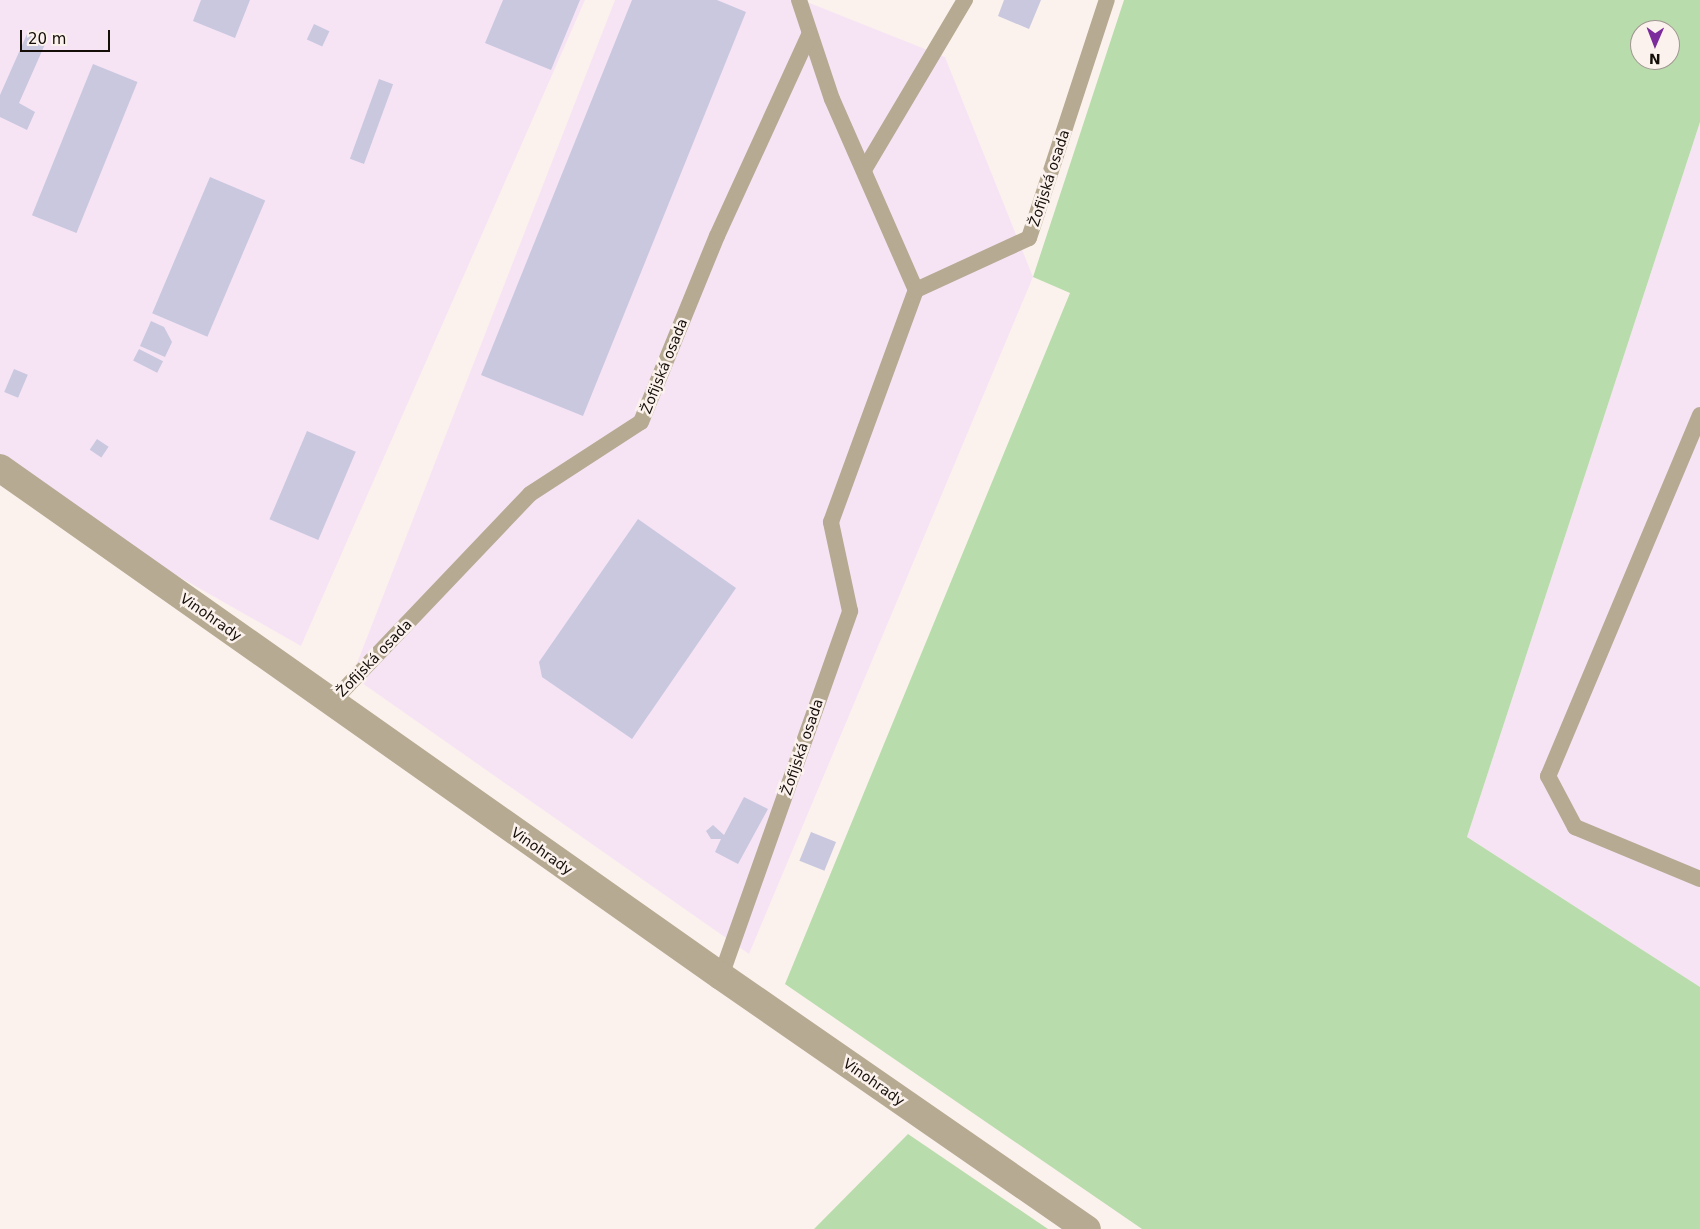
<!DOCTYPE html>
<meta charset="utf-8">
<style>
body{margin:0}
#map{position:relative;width:1700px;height:1229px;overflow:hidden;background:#fcf2ed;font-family:"DejaVu Sans",sans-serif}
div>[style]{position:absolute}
.industrial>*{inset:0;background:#f6e4f5}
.green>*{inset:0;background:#b9dcad}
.building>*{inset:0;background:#c9c8df;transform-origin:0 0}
.lane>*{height:16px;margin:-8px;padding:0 8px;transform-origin:8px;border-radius:8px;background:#b6aa92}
.street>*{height:28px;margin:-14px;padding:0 14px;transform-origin:14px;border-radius:14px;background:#b6aa92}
span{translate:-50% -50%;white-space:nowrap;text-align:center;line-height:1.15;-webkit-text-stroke:5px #fcf2ed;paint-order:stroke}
.street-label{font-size:14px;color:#140d08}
.north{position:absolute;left:1630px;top:20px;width:50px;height:50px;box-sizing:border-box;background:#fcf2ed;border:1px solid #9f9691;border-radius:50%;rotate:181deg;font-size:14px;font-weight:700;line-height:20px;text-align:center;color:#140d08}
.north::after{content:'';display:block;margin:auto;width:18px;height:22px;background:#7b2b9b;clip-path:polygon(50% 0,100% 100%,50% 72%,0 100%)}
.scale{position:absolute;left:20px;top:30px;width:90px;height:22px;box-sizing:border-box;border:2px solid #140d08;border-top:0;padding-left:6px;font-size:15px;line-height:18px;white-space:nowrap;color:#140d08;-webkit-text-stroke:4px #fcf2ed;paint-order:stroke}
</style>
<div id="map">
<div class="industrial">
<div style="clip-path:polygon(0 0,585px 0,301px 646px,0 475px)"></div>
<div style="clip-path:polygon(615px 0,802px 0,945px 57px,1033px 277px,749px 954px,352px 676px)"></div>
<div style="clip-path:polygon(1700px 122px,1700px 987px,1467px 837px)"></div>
</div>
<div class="green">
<div style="clip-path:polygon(evenodd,1124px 0,1700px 0,1700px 122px,1467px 837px,1700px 987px,1700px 1229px,1142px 1229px,785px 984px,1070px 293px,1033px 277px,1124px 0,1640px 30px,1670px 30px,1670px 60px,1640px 60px,1640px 30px)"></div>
<div style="clip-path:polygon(908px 1134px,1048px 1229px,814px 1229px)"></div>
</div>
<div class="building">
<div style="clip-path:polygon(201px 0,250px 0,235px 38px,193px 21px)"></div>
<div style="clip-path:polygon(503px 0,580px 0,551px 70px,485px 43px)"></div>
<div style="clip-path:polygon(632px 0,717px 0,746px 12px,583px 416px,481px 375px)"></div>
<div style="clip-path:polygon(1004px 0,1041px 0,1029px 29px,998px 16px)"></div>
<div style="left:314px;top:24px;width:17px;height:17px;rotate:25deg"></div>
<div style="clip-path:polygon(27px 34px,46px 42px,19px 103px,35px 112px,27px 130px,0 117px,0 95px)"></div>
<div style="left:93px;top:64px;width:48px;height:163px;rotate:22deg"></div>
<div style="left:379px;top:79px;width:15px;height:85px;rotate:20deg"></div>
<div style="left:210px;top:177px;width:60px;height:148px;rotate:23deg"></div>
<div style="clip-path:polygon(151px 321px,164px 327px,172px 342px,165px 357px,140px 346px)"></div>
<div style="left:139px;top:349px;width:27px;height:13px;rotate:27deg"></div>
<div style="left:14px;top:369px;width:15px;height:25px;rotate:23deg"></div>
<div style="left:307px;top:431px;width:53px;height:96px;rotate:23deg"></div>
<div style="left:97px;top:439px;width:14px;height:13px;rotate:34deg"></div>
<div style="clip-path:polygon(638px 519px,736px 588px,632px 739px,542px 677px,539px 662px)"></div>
<div style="clip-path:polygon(744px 797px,768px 809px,738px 864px,715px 852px,721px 839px,711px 839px,706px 831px,713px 825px,724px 835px)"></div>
<div style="left:811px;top:832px;width:27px;height:31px;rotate:22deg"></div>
</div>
<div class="lane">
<div style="left:799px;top:0;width:104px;rotate:71.6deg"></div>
<div style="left:832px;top:99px;width:209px;rotate:66.3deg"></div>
<div style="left:864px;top:170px;width:198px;rotate:-59.3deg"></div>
<div style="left:1700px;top:415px;width:392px;rotate:112.8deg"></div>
<div style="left:1548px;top:776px;width:58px;rotate:62.1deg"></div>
<div style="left:1575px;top:827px;width:135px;rotate:22.6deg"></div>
<div style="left:332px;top:702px;width:287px;rotate:-46.4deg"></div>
<div style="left:530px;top:494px;width:132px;rotate:-33deg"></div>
<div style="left:641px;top:422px;width:201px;rotate:-67.8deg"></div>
<div style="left:717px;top:236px;width:221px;rotate:-65.4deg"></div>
<div style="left:721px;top:976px;width:387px;rotate:-70.5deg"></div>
<div style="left:850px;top:611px;width:91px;rotate:-102.1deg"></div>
<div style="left:831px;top:522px;width:247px;rotate:-69.9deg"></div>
<div style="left:916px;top:290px;width:124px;rotate:-24.7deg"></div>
<div style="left:1029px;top:238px;width:250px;rotate:-71.9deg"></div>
</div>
<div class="street">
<div style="left:0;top:468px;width:882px;rotate:35.17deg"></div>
<div style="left:721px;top:976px;width:445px;rotate:34.7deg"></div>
</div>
<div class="street-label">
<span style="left:1049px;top:178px;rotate:-72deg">Žofijská osada</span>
<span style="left:664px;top:366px;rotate:-68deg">Žofijská osada</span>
<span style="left:211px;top:617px;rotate:35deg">Vinohrady</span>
<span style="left:374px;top:658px;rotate:-46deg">Žofijská osada</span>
<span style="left:802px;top:747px;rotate:-71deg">Žofijská osada</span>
<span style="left:542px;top:851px;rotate:35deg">Vinohrady</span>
<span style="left:874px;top:1082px;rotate:35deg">Vinohrady</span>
</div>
<div class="north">N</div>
<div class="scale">20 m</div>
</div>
